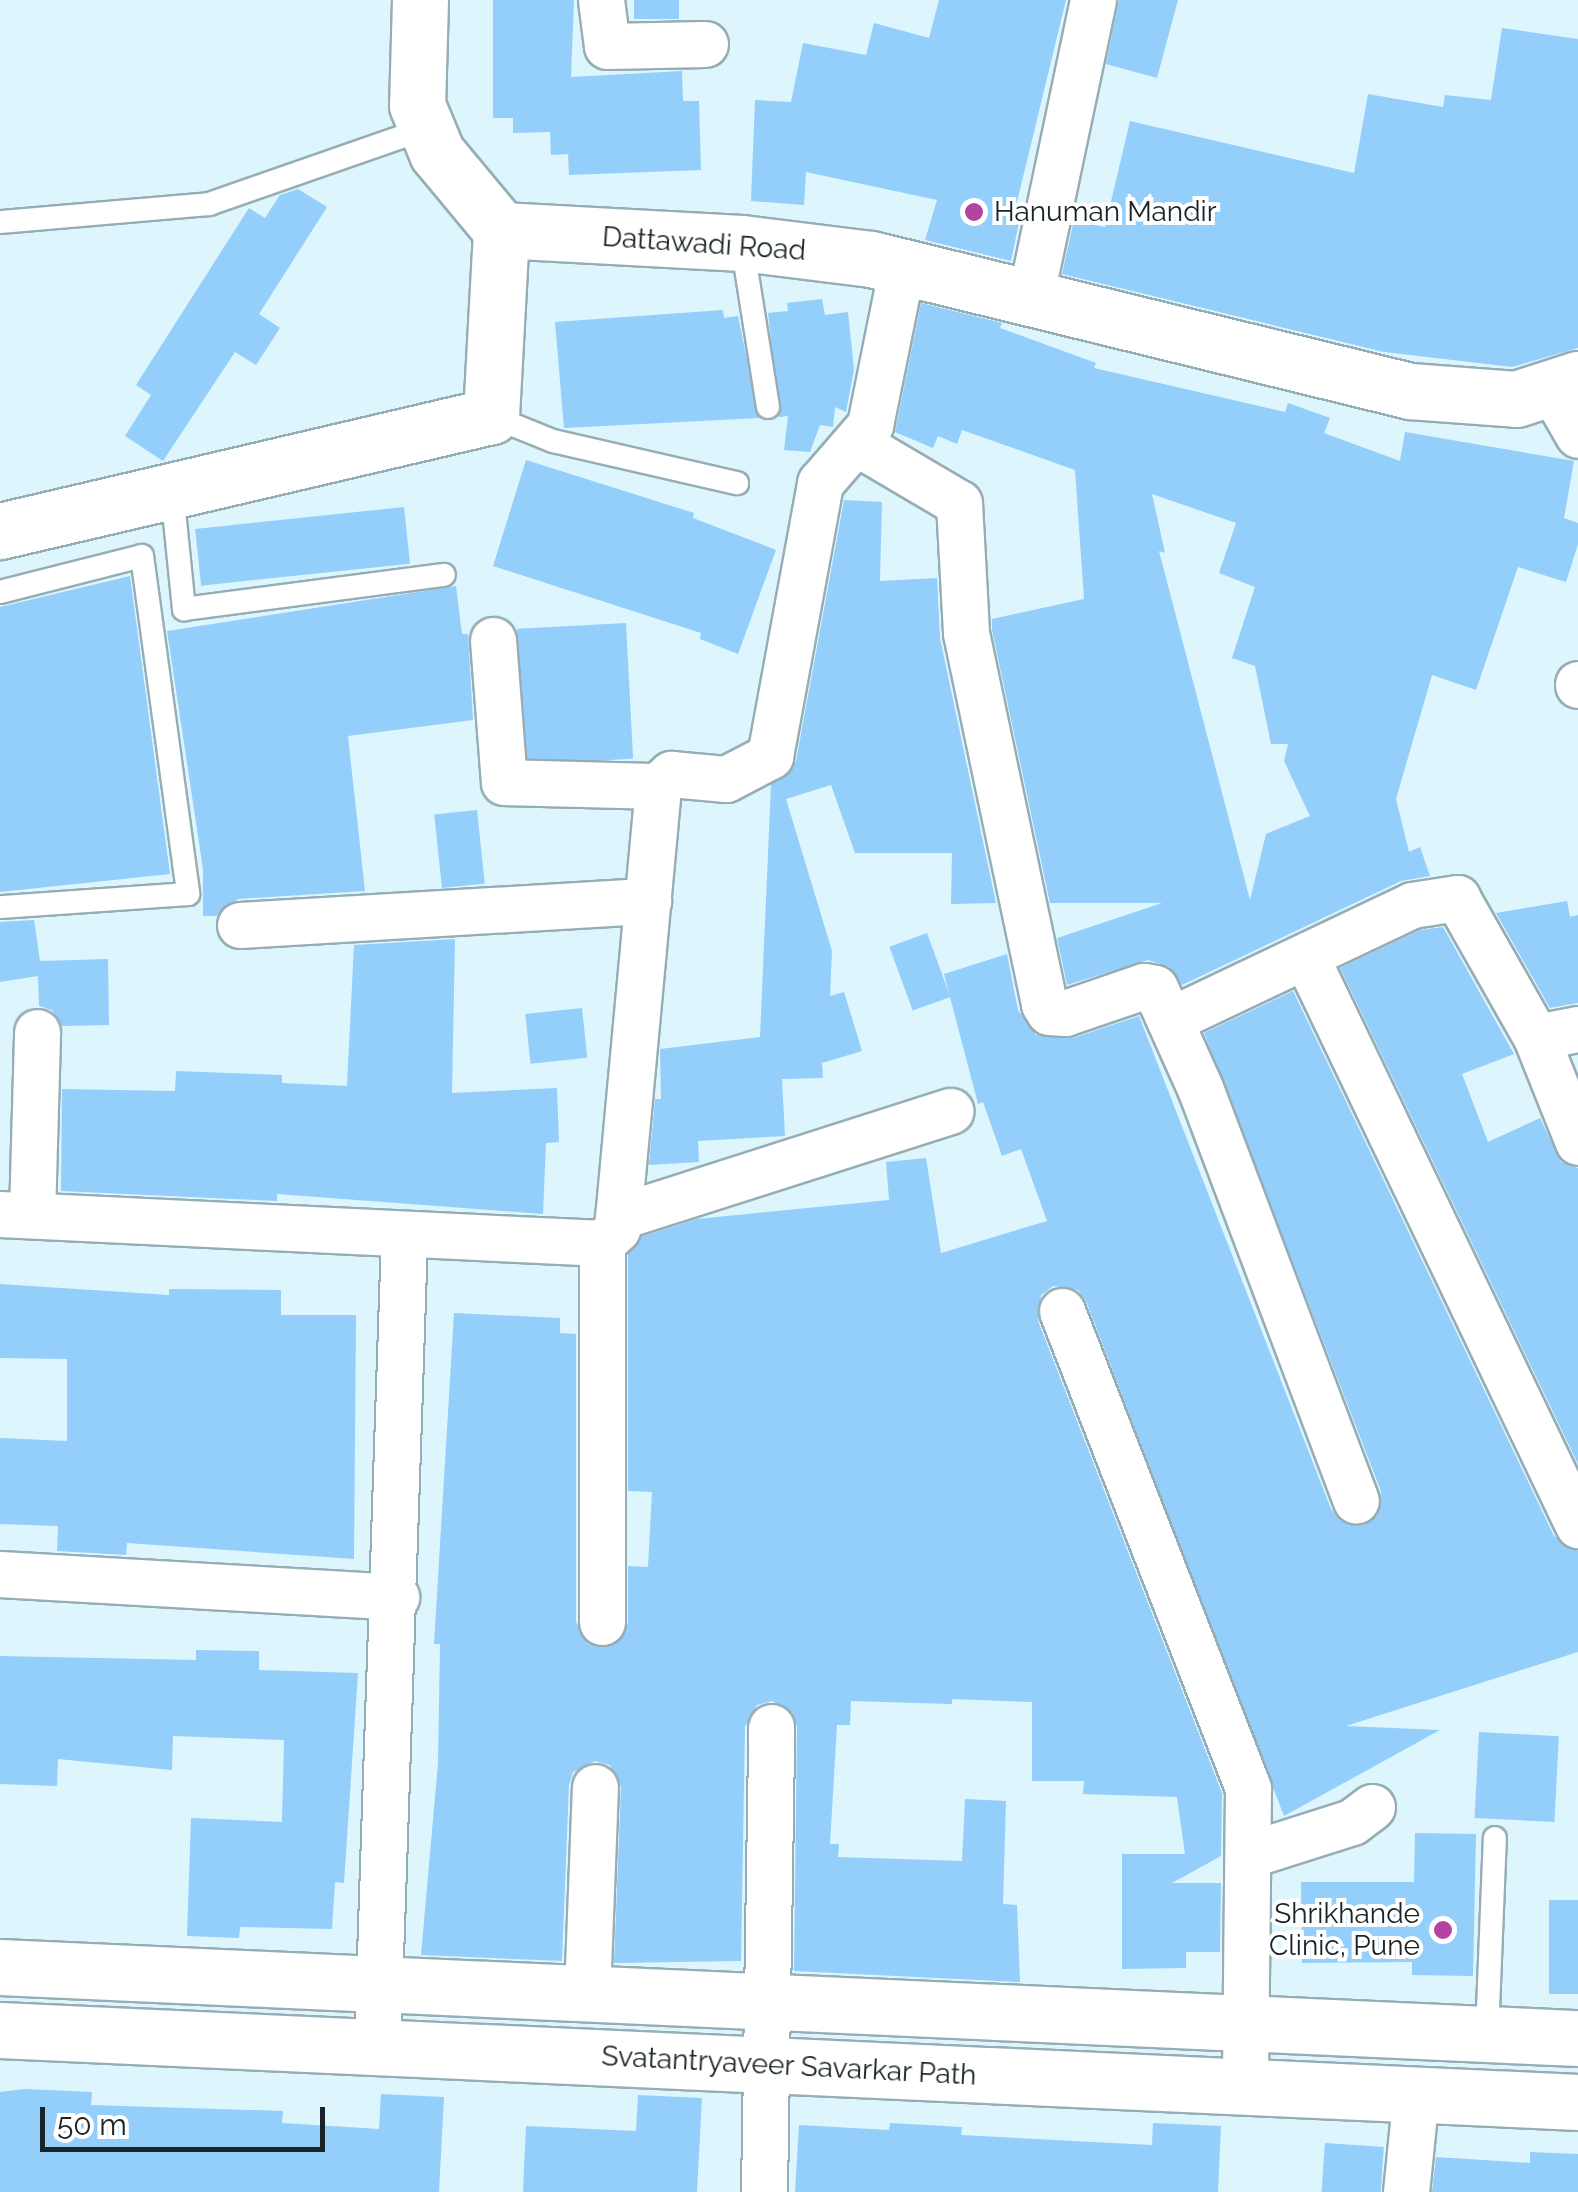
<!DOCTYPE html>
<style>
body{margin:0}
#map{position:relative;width:1578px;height:2192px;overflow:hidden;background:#ddf5fd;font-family:Raleway,sans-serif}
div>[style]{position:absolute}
.building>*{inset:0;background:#94cefb;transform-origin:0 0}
.roads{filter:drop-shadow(2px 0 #97adb5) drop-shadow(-2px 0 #97adb5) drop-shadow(0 2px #97adb5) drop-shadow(0 -2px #97adb5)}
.service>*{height:22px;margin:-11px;padding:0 11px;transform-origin:11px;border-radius:11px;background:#fff}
.minor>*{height:45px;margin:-22.5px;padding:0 22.5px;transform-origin:22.5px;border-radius:22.5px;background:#fff}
.tertiary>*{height:55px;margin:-27.5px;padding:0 27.5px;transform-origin:27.5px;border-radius:27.5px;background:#fff}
.primary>*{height:55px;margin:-27.5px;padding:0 27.5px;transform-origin:27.5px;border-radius:27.5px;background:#fff}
.dots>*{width:28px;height:28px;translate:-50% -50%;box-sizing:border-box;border:5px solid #fff;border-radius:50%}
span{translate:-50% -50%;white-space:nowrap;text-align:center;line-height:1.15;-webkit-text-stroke:8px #fff;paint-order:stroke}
.poi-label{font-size:28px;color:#1a2326}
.left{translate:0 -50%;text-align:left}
.right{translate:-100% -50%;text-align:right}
.street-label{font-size:28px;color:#1a2326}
.scale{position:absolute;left:40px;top:2107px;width:285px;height:45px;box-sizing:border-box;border:5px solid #1a2326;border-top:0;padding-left:12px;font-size:30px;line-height:35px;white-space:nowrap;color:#1a2326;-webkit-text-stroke:8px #fff;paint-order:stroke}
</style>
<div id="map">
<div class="building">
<div style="clip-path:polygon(493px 0,574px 0,571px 77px,682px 71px,683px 101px,699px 101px,701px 170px,569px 175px,568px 154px,551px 155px,550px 132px,513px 133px,513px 118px,493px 118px)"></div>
<div style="left:634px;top:0;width:45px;height:19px"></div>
<div style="clip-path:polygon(939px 0,1066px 0,1016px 206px,1022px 208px,1011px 261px,925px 240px,937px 200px,806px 172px,804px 205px,751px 201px,755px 100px,791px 102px,803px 43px,866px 55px,874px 23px,929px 38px)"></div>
<div style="clip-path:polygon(1119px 0,1178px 0,1157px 78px,1106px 64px)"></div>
<div style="clip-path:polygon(1502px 28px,1578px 39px,1578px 348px,1512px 367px,1384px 352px,1062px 274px,1074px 220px,1105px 227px,1130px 121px,1354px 173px,1368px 94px,1443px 107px,1445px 95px,1491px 100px)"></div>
<div style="clip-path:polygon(298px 189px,327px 207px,259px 314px,280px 328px,256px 365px,235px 352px,163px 461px,125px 436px,151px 395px,136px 385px,249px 208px,265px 218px,280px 195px)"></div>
<div style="clip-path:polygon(822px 299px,825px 315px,848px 312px,854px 370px,846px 412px,835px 407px,833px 427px,820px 425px,810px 452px,784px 450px,788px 416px,779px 417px,768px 313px,788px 311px,787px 303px)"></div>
<div style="clip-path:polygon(evenodd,921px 303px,1002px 323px,1000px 328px,1096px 363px,1094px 368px,1285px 412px,1288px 403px,1330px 418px,1324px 433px,1400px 461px,1405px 432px,1574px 461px,1564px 518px,1578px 523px,1578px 544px,1566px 582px,1518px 567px,1476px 690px,1432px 675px,1396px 799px,1409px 852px,1420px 847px,1430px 876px,1401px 881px,1182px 985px,1170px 967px,1148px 960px,1067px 985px,1057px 938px,1162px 903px,1050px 903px,992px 630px,992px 619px,1084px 599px,1075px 470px,962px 430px,957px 444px,938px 436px,933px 448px,895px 432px,921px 303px,1152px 494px,1236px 523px,1219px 573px,1255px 587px,1232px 658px,1255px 666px,1271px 744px,1288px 744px,1284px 761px,1310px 816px,1266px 834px,1250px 900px,1159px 551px,1165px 553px,1152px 494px)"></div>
<div style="clip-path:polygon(723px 310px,724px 318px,738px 316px,759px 418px,564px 428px,555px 322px)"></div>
<div style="clip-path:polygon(526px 460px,694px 513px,693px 518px,776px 550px,738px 654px,700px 639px,701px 633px,493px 566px)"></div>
<div style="clip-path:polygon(844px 500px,882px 502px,880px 581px,937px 578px,940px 638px,996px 903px,951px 904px,952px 853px,855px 853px,831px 785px,786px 799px,832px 951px,830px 996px,844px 992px,862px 1051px,822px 1063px,823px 1078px,782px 1079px,785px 1136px,698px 1141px,699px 1162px,649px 1165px,655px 1099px,661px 1099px,660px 1049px,760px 1037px,771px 785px,796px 761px)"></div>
<div style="left:404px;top:507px;width:57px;height:210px;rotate:84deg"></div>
<div style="clip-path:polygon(130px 576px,170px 874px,0 892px,0 607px)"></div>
<div style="clip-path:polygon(456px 586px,462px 634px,468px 634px,473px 720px,348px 736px,365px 891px,238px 899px,216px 916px,203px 916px,203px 869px,167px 631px)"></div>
<div style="left:626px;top:623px;width:136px;height:109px;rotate:87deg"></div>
<div style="left:477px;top:810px;width:74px;height:43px;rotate:84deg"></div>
<div style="clip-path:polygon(1567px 901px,1570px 917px,1578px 915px,1578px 1003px,1550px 1008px,1496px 913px)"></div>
<div style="clip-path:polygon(34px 920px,40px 961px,108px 959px,109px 1025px,62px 1026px,52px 1010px,39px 1006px,38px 976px,0 982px,0 922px)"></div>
<div style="clip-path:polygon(1443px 927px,1514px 1054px,1462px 1074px,1488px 1142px,1540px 1118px,1561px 1162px,1578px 1168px,1578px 1464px,1340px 968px,1420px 930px)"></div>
<div style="left:927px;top:933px;width:68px;height:40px;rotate:70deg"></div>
<div style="clip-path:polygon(455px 939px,452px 1093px,557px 1088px,559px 1142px,546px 1143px,543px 1214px,277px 1194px,277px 1201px,61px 1191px,62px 1089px,175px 1091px,176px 1071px,282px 1075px,282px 1083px,347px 1086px,354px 945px)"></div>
<div style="clip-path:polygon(1007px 954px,1018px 1010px,1036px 1035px,1073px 1038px,1139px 1016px,1331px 1509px,1340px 1521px,1364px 1525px,1377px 1516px,1381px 1491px,1204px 1033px,1293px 991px,1554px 1536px,1578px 1551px,1578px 1652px,1346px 1726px,1440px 1730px,1284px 1816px,1086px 1301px,1078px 1290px,1053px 1286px,1041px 1295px,1038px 1321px,1222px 1793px,1221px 1856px,1172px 1883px,1221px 1883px,1220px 1952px,1186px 1952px,1186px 1968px,1122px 1969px,1122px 1854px,1185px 1854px,1177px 1797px,1083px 1794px,1084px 1781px,1032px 1781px,1032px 1702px,952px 1699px,952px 1704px,851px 1701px,850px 1725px,837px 1725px,830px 1844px,839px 1844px,838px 1857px,962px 1861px,965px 1799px,1006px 1801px,1003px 1904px,1017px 1905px,1020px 1982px,794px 1971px,797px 1727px,793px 1713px,772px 1701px,757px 1705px,745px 1727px,741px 1961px,614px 1963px,621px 1787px,610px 1765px,595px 1761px,573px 1772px,569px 1785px,562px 1961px,421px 1955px,438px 1763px,440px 1644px,434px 1644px,454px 1313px,560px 1318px,560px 1333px,576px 1334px,576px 1622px,588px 1644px,614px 1645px,628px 1623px,628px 1566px,648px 1567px,652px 1492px,628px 1491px,628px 1254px,640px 1237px,697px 1219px,889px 1200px,886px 1162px,926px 1158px,941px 1253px,1047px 1221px,1021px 1149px,1002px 1156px,983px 1102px,978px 1104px,944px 974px)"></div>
<div style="left:582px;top:1008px;width:50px;height:57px;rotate:84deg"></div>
<div style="clip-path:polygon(0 1284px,169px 1295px,169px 1289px,281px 1290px,281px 1315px,356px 1315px,354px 1559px,127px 1543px,126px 1555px,57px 1551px,58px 1526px,0 1524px,0 1438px,67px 1441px,67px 1359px,0 1358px)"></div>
<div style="clip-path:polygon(196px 1650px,259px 1651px,259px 1670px,358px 1673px,344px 1883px,335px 1882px,332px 1929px,240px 1927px,239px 1938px,187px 1936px,191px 1818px,282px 1822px,284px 1740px,173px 1736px,172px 1770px,58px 1759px,57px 1786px,0 1784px,0 1656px,196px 1660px)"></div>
<div style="left:1479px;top:1732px;width:80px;height:86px;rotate:3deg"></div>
<div style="clip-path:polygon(1415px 1833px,1476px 1834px,1473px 1976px,1412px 1975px,1412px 1962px,1302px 1963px,1301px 1882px,1414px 1882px)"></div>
<div style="left:1549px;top:1900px;width:29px;height:94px"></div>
<div style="clip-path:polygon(25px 2089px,92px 2092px,91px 2105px,283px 2111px,282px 2123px,379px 2129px,381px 2094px,444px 2097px,439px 2192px,0 2192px,0 2092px)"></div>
<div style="clip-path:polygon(638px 2095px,702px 2098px,697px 2192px,523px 2192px,526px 2126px,636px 2131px)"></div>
<div style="clip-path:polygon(890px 2123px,962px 2127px,961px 2135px,1152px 2145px,1153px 2123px,1221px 2126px,1218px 2192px,795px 2192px,799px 2125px,889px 2130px)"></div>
<div style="left:1325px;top:2143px;width:59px;height:49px;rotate:4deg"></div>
<div style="clip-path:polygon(1530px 2152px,1578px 2154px,1578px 2192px,1432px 2192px,1436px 2157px,1530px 2163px)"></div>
</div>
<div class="roads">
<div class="service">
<div style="left:0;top:222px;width:210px;rotate:-4.9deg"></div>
<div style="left:209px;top:204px;width:231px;rotate:-19.2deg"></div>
<div style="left:742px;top:243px;width:166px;rotate:81deg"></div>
<div style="left:491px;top:416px;width:67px;rotate:22deg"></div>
<div style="left:553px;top:441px;width:189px;rotate:12.9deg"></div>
<div style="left:172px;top:491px;width:119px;rotate:84.2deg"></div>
<div style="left:184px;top:609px;width:262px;rotate:-7.5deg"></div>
<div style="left:0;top:592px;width:146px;rotate:-14.2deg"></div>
<div style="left:142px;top:556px;width:341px;rotate:82.2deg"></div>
<div style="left:188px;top:894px;width:188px;rotate:176deg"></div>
<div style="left:1487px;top:2034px;width:196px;rotate:-87.7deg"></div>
</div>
<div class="minor">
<div style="left:601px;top:0;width:46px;rotate:82.6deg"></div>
<div style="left:607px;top:46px;width:98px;rotate:-1.2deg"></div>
<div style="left:1030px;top:299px;width:306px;rotate:-78.1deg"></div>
<div style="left:1551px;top:388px;width:54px;rotate:60.1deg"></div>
<div style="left:857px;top:443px;width:118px;rotate:30.5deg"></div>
<div style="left:959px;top:503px;width:130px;rotate:86.9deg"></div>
<div style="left:966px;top:633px;width:379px;rotate:78.1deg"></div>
<div style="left:1044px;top:1004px;width:9px;rotate:58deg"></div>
<div style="left:1049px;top:1012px;width:16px;rotate:4deg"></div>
<div style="left:1065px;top:1013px;width:83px;rotate:-18.9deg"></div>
<div style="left:1144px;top:986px;width:11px;rotate:10deg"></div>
<div style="left:1155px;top:988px;width:110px;rotate:65.8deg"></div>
<div style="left:1200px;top:1088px;width:441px;rotate:69.3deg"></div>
<div style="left:493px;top:640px;width:142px;rotate:85.6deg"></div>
<div style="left:504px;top:782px;width:154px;rotate:1.5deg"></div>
<div style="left:1578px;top:685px;width:1px;rotate:-90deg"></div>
<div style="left:240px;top:925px;width:409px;rotate:-3.4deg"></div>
<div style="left:1306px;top:957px;width:630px;rotate:64.41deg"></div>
<div style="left:1170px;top:1020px;width:268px;rotate:-25.4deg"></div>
<div style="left:1412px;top:905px;width:46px;rotate:-8.8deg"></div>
<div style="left:1457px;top:898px;width:160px;rotate:60.4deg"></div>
<div style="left:1536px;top:1037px;width:113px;rotate:68.2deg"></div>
<div style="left:1536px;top:1037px;width:43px;rotate:-10.8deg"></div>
<div style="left:0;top:1214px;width:603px;rotate:2.76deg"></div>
<div style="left:602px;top:1243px;width:21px;rotate:-43deg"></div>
<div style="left:617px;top:1229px;width:445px;rotate:-84.7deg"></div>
<div style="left:658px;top:786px;width:18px;rotate:-43deg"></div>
<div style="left:671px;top:774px;width:55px;rotate:5.2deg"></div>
<div style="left:726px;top:779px;width:50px;rotate:-27.6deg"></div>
<div style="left:770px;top:756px;width:278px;rotate:-79.6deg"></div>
<div style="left:820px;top:483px;width:77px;rotate:-49.2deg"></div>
<div style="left:870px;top:425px;width:162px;rotate:-78.6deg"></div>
<div style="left:32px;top:1215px;width:183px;rotate:-88.4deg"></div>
<div style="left:618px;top:1217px;width:349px;rotate:-17.7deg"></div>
<div style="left:1062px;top:1311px;width:512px;rotate:68.7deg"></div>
<div style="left:1248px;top:1788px;width:299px;rotate:90.6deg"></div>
<div style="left:0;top:1574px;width:397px;rotate:3.3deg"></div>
<div style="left:602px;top:1622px;width:379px;rotate:-90deg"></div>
<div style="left:1248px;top:1855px;width:109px;rotate:-17.6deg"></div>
<div style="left:1352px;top:1822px;width:25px;rotate:-37deg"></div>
<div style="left:587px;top:1994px;width:207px;rotate:-87.8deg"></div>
<div style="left:377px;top:2047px;width:810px;rotate:-88.09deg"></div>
<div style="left:764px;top:2192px;width:465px;rotate:-89.1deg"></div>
<div style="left:1406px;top:2192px;width:99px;rotate:-84.2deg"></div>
</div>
<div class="tertiary">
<div style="left:420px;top:0;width:105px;rotate:91.6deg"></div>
<div style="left:417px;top:105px;width:52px;rotate:67.4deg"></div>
<div style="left:437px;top:153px;width:100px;rotate:50.3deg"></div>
<div style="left:501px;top:230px;width:241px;rotate:3.1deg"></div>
<div style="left:742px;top:243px;width:130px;rotate:7.1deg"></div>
<div style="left:871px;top:259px;width:555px;rotate:13.76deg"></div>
<div style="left:1410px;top:391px;width:106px;rotate:4.3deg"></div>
<div style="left:1516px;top:399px;width:65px;rotate:-17.9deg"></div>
<div style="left:0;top:531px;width:504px;rotate:-13.18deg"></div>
<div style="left:491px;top:416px;width:186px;rotate:-86.9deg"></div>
</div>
<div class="primary">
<div style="left:0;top:1967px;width:1580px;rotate:2.58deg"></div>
<div style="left:0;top:2030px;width:1580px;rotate:2.61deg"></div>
</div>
</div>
<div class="dots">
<div style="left:974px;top:212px;background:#b344a1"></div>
<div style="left:1443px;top:1930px;background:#b344a1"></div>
</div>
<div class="poi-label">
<span class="left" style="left:994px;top:212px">Hanuman Mandir</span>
<span class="right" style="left:1420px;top:1930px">Shrikhande<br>Clinic, Pune</span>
</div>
<div class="street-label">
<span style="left:704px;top:244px;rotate:4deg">Dattawadi Road</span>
<span style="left:789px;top:2066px;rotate:3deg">Svatantryaveer Savarkar Path</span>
</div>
<div class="scale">50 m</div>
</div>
